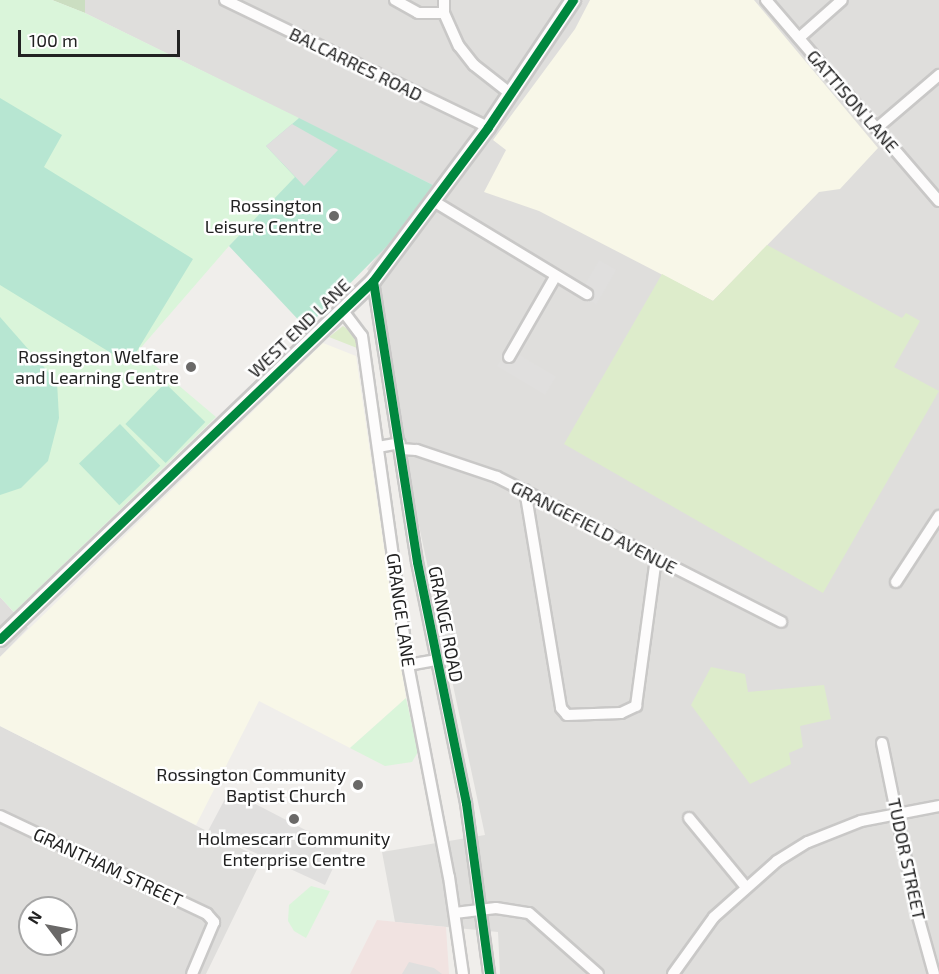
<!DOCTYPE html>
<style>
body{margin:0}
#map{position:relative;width:939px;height:974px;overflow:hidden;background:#f0eeeb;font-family:"Exo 2",sans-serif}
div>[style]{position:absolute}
.residential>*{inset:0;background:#dfdedc}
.commercial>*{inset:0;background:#f1e3e1}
.education>*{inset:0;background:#f8f7e8}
.grass>*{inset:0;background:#ddeccb}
.forest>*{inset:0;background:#cbdec1}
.park>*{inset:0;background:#daf5da}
.pitch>*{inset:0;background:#b7e6d2;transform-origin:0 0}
.parking>*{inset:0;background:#e0dfde;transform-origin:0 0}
.roads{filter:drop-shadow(2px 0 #c9c8c7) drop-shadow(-2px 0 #c9c8c7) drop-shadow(0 2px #c9c8c7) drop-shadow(0 -2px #c9c8c7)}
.minor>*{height:10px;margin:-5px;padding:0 5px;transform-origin:5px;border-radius:5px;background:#fdfcfc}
.tertiary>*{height:14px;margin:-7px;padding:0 7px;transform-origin:7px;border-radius:7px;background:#fdfcfc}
.cycleway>*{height:9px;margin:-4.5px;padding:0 4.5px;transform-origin:4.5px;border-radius:4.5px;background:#00873e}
.dots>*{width:16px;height:16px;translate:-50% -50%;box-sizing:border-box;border:3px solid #fff;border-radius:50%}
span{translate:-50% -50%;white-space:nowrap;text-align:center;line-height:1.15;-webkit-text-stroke:5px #fff;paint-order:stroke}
.street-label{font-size:18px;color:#222}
.poi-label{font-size:18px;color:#222}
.right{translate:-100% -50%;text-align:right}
.north{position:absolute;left:18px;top:896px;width:60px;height:60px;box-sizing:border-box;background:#fff;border:2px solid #a7a7a7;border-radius:50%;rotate:302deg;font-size:16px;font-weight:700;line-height:24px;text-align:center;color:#222}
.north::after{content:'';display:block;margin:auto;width:21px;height:27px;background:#6a6968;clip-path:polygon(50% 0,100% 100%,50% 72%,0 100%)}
.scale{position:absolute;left:18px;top:30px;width:162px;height:27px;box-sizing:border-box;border:3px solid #222;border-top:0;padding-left:8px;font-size:18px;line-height:21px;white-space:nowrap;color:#222;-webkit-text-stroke:4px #fff;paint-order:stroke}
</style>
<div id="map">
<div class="residential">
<div style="clip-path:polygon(85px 0,939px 0,939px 974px,500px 974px,498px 932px,395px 922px,382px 852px,485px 835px,403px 451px,380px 290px,367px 269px,433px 185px,85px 13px)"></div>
<div style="clip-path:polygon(0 597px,28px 628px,0 657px)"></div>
<div style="clip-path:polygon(evenodd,0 726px,262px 859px,206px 974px,0 974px,0 726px,30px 908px,66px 908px,66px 944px,30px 944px,30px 908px)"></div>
</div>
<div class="commercial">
<div style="clip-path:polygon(377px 920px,446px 927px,449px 974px,350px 974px)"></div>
</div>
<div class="education">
<div style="clip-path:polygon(590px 0,754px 0,878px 148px,840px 189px,819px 192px,713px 301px,539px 211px,484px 192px,506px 150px,493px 140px,575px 29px)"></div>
<div style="clip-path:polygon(323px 343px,356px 356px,406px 698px,350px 748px,259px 701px,196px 825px,0 726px,0 657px)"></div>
</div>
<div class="grass">
<div style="clip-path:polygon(767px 245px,902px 318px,906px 313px,920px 321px,894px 367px,939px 391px,823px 593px,564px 444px,662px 274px,713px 301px)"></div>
<div style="clip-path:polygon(343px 326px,356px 335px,357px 348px,329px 337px)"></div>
<div style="clip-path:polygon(711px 667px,745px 674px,748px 692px,824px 685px,831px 719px,800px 726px,803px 747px,789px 753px,791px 764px,750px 784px,691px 705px)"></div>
</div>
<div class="forest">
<div style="clip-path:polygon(52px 0,85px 0,85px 13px)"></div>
</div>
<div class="park">
<div style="clip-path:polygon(0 0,52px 0,85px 13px,299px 118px,266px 146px,296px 177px,229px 246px,138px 351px,216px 417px,14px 612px,0 597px)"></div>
<div style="clip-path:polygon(406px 698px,418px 752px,412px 762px,385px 766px,350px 748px)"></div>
<div style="clip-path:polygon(311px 886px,330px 891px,306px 938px,294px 931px,288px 921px,289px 905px)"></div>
</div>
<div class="pitch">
<div style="clip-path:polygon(0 98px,62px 135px,44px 167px,193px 259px,129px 364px,0 285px)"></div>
<div style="clip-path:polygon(299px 118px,433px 185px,387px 246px,306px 328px,229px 246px,295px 177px,266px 146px)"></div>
<div style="clip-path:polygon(0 317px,57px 382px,59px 418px,48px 461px,21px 488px,0 495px)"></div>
<div style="left:165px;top:383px;width:56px;height:57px;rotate:44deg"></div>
<div style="left:120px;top:424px;width:58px;height:57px;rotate:46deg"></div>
</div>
<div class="parking">
<div style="clip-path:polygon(292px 124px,338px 150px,304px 186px,266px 146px)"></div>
<div style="left:599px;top:260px;width:20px;height:40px;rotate:30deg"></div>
<div style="left:508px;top:348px;width:56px;height:21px;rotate:31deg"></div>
<div style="clip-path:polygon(238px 795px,342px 849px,325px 885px,208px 831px,226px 797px,235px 801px)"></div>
<div style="clip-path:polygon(409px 962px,434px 968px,442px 974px,402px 974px)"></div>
</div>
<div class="roads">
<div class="minor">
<div style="left:225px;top:0;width:292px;rotate:25.8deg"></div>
<div style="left:395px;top:0;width:26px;rotate:29deg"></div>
<div style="left:418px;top:13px;width:26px"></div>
<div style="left:444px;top:0;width:13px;rotate:90deg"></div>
<div style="left:444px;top:13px;width:36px;rotate:66deg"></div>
<div style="left:459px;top:46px;width:24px;rotate:52deg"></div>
<div style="left:474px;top:65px;width:47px;rotate:38.1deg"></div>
<div style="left:766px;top:0;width:265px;rotate:49.3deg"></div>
<div style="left:799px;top:38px;width:57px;rotate:-41.5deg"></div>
<div style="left:877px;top:128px;width:82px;rotate:-40.5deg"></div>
<div style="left:435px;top:202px;width:178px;rotate:31.2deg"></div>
<div style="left:373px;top:281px;width:284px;rotate:81.1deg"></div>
<div style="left:417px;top:562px;width:246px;rotate:78.5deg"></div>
<div style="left:466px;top:803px;width:173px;rotate:82.3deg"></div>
<div style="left:343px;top:311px;width:31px;rotate:53deg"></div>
<div style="left:362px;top:336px;width:332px;rotate:82deg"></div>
<div style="left:408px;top:665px;width:216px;rotate:79.1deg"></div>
<div style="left:449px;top:877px;width:98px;rotate:81.8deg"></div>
<div style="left:509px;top:357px;width:92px;rotate:-60.1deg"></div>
<div style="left:378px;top:447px;width:22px;rotate:-10deg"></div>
<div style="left:401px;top:449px;width:16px;rotate:4deg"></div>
<div style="left:417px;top:450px;width:84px;rotate:18.6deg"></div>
<div style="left:497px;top:477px;width:319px;rotate:27deg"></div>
<div style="left:525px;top:490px;width:221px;rotate:80.6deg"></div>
<div style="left:561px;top:708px;width:9px;rotate:49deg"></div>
<div style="left:567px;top:715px;width:54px;rotate:-2.1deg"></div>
<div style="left:621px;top:713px;width:17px;rotate:-25deg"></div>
<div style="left:636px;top:706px;width:149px;rotate:-82.3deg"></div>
<div style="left:896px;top:582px;width:79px;rotate:-56.9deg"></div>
<div style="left:408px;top:665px;width:28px;rotate:-10deg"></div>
<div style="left:882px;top:743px;width:169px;rotate:78.4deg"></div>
<div style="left:916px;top:909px;width:67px;rotate:74.5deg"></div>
<div style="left:0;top:816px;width:229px;rotate:25.3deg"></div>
<div style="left:207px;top:914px;width:11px;rotate:49deg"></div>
<div style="left:214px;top:922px;width:56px;rotate:112.9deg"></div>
<div style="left:689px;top:818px;width:88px;rotate:50.5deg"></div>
<div style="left:455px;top:913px;width:41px;rotate:-7deg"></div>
<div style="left:496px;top:908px;width:33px;rotate:9deg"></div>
<div style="left:529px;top:913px;width:92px;rotate:41.5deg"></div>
<div style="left:673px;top:974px;width:70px;rotate:-54.3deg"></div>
<div style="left:714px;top:917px;width:84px;rotate:-41.6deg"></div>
<div style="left:777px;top:861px;width:36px;rotate:-32deg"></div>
<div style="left:808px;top:842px;width:57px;rotate:-21.6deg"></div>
<div style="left:861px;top:821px;width:79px;rotate:-10.9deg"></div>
</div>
<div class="tertiary">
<div style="left:0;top:639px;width:517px;rotate:-43.82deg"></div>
<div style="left:373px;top:281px;width:192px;rotate:-53.2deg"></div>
<div style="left:488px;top:127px;width:153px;rotate:-56.2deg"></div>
</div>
</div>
<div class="cycleway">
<div style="left:373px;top:281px;width:284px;rotate:81.1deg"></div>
<div style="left:417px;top:562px;width:246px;rotate:78.5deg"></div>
<div style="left:466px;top:803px;width:173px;rotate:82.3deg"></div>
<div style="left:0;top:639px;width:517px;rotate:-43.82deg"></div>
<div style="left:373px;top:281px;width:192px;rotate:-53.2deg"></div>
<div style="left:488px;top:127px;width:153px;rotate:-56.2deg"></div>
</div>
<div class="dots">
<div style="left:334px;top:216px;background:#6a6968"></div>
<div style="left:191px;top:367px;background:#6a6968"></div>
<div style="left:358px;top:785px;background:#6a6968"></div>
<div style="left:294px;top:819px;background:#6a6968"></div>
</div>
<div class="street-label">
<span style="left:356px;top:64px;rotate:26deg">BALCARRES ROAD</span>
<span style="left:853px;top:101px;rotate:49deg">GATTISON LANE</span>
<span style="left:299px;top:328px;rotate:-44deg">WEST END LANE</span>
<span style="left:594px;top:527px;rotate:27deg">GRANGEFIELD AVENUE</span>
<span style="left:401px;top:610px;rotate:82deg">GRANGE LANE</span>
<span style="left:446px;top:624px;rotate:79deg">GRANGE ROAD</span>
<span style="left:907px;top:859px;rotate:78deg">TUDOR STREET</span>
<span style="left:108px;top:867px;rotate:25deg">GRANTHAM STREET</span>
</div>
<div class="poi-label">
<span class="right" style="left:322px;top:216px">Rossington<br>Leisure Centre</span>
<span class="right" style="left:179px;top:367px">Rossington Welfare<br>and Learning Centre</span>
<span class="right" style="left:346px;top:785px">Rossington Community<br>Baptist Church</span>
<span style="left:294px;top:849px">Holmescarr Community<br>Enterprise Centre</span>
</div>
<div class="north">N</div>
<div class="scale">100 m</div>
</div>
